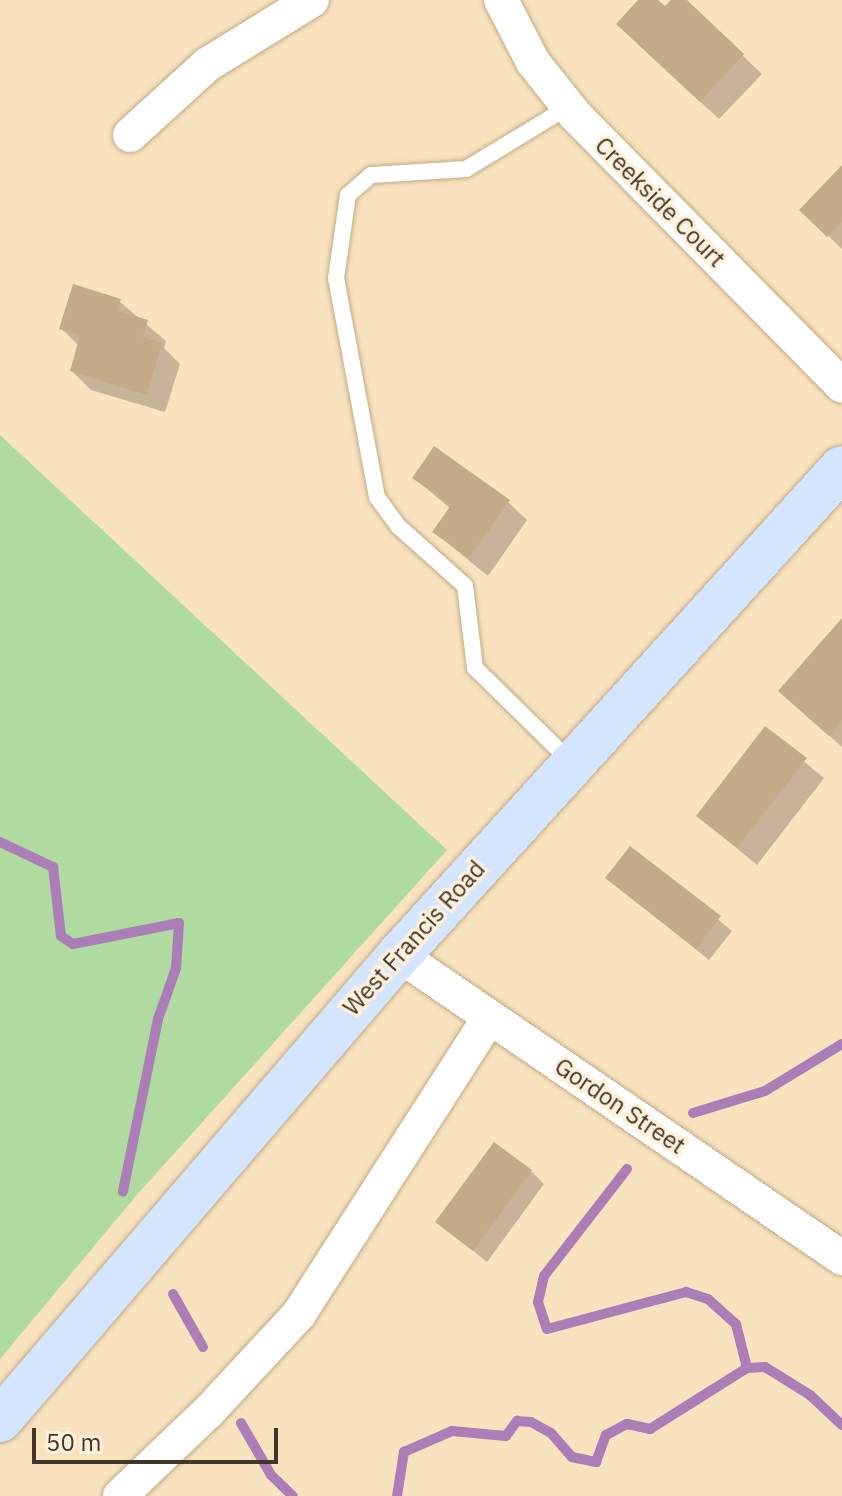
<!DOCTYPE html>
<style>
body{margin:0}
#map{position:relative;width:842px;height:1496px;overflow:hidden;background:#f9e2be;font-family:"IBM Plex Sans",sans-serif}
div>[style]{position:absolute}
.green>*{inset:0;background:#afdba1}
.shadow>*{inset:0;background:#0003}
.stream>*{height:10px;margin:-5px;padding:0 5px;transform-origin:5px;border-radius:5px;background:#ab7eb8}
.building>*{inset:0;background:#c2ab89}
.roads{filter:drop-shadow(0 0 2px #c1ab88) drop-shadow(0 0 2px #c1ab88)}
.lane>*{height:16px;margin:-8px;padding:0 8px;transform-origin:8px;border-radius:8px;background:#fff}
.street>*{height:34px;margin:-17px;padding:0 17px;transform-origin:17px;border-radius:17px;background:#fff}
.secondary>*{height:44px;margin:-22px;padding:0 22px;transform-origin:22px;border-radius:22px;background:#d4e5ff}
span{translate:-50% -50%;white-space:nowrap;text-align:center;line-height:1.15;-webkit-text-stroke:7px #fff0db;paint-order:stroke}
.street-label{font-size:24px;color:#403729}
.scale{position:absolute;left:32px;top:1428px;width:246px;height:36px;box-sizing:border-box;border:4px solid #403729;border-top:0;padding-left:10px;font-size:24px;line-height:28px;white-space:nowrap;color:#403729;-webkit-text-stroke:6px #fff0db;paint-order:stroke}
</style>
<div id="map">
<div class="green">
<i style="clip-path:polygon(0 435px,447px 850px,135px 1197px,0 1359px)"></i>
</div>
<div class="shadow">
<i style="clip-path:polygon(641px 0,655px 0,665px 9px,674px 0,684px 0,762px 74px,719px 119px,637px 43px)"></i>
<i style="clip-path:polygon(842px 168px,842px 249px,802px 210px)"></i>
<i style="clip-path:polygon(119px 301px,166px 341px,164px 348px,180px 364px,165px 412px,91px 390px,72px 371px,79px 346px,62px 329px)"></i>
<i style="clip-path:polygon(414px 478px,508px 502px,527px 520px,488px 576px,434px 532px,451px 509px)"></i>
<i style="clip-path:polygon(842px 621px,842px 747px,799px 709px)"></i>
<i style="clip-path:polygon(765px 729px,824px 778px,757px 865px,698px 816px)"></i>
<i style="clip-path:polygon(631px 848px,732px 931px,709px 960px,607px 878px)"></i>
<i style="clip-path:polygon(531px 1171px,544px 1184px,487px 1262px,437px 1222px)"></i>
</div>
<div class="stream">
<i style="left:0;top:842px;width:59px;rotate:25.3deg"></i>
<i style="left:53px;top:867px;width:69px;rotate:83.4deg"></i>
<i style="left:61px;top:936px;width:14px;rotate:34deg"></i>
<i style="left:73px;top:944px;width:108px;rotate:-11.2deg"></i>
<i style="left:179px;top:923px;width:45px;rotate:93.8deg"></i>
<i style="left:176px;top:968px;width:54px;rotate:109.4deg"></i>
<i style="left:158px;top:1019px;width:176px;rotate:101.5deg"></i>
<i style="left:693px;top:1113px;width:75px;rotate:-17deg"></i>
<i style="left:765px;top:1091px;width:90px;rotate:-31.4deg"></i>
<i style="left:627px;top:1169px;width:135px;rotate:127.8deg"></i>
<i style="left:544px;top:1276px;width:27px;rotate:103deg"></i>
<i style="left:538px;top:1302px;width:28px;rotate:72deg"></i>
<i style="left:547px;top:1329px;width:144px;rotate:-14.9deg"></i>
<i style="left:686px;top:1292px;width:23px;rotate:18deg"></i>
<i style="left:708px;top:1299px;width:38px;rotate:42deg"></i>
<i style="left:736px;top:1324px;width:45px;rotate:76deg"></i>
<i style="left:173px;top:1294px;width:61px;rotate:60.5deg"></i>
<i style="left:241px;top:1423px;width:60px;rotate:60deg"></i>
<i style="left:271px;top:1475px;width:30px;rotate:44deg"></i>
<i style="left:397px;top:1496px;width:45px;rotate:-81deg"></i>
<i style="left:404px;top:1452px;width:52px;rotate:-23.6deg"></i>
<i style="left:452px;top:1431px;width:54px;rotate:5.3deg"></i>
<i style="left:506px;top:1436px;width:19px;rotate:-54deg"></i>
<i style="left:517px;top:1421px;width:14px;rotate:4deg"></i>
<i style="left:531px;top:1422px;width:23px;rotate:29deg"></i>
<i style="left:551px;top:1433px;width:32px;rotate:49deg"></i>
<i style="left:572px;top:1457px;width:25px;rotate:12deg"></i>
<i style="left:596px;top:1462px;width:29px;rotate:-70deg"></i>
<i style="left:606px;top:1435px;width:24px;rotate:-28deg"></i>
<i style="left:627px;top:1424px;width:24px;rotate:12deg"></i>
<i style="left:650px;top:1429px;width:115px;rotate:-32.2deg"></i>
<i style="left:747px;top:1368px;width:18px;rotate:-3deg"></i>
<i style="left:765px;top:1367px;width:53px;rotate:31.9deg"></i>
<i style="left:810px;top:1395px;width:44px;rotate:43.2deg"></i>
</div>
<div class="building">
<i style="clip-path:polygon(638px 0,658px 0,665px 6px,671px 0,687px 0,744px 54px,700px 102px,616px 24px)"></i>
<i style="clip-path:polygon(842px 165px,842px 222px,827px 237px,799px 210px)"></i>
<i style="clip-path:polygon(73px 284px,121px 299px,117px 311px,148px 320px,143px 337px,162px 343px,147px 395px,70px 371px,80px 335px,59px 329px)"></i>
<i style="clip-path:polygon(434px 446px,510px 500px,469px 558px,432px 532px,451px 505px,412px 478px)"></i>
<i style="clip-path:polygon(842px 618px,842px 721px,829px 736px,778px 691px)"></i>
<i style="clip-path:polygon(765px 726px,807px 758px,737px 848px,696px 816px)"></i>
<i style="clip-path:polygon(630px 846px,721px 916px,696px 949px,605px 878px)"></i>
<i style="clip-path:polygon(494px 1142px,532px 1170px,473px 1251px,435px 1222px)"></i>
</div>
<div class="roads">
<div class="lane">
<i style="left:568px;top:107px;width:119px;rotate:148.7deg"></i>
<i style="left:466px;top:169px;width:95px;rotate:176.4deg"></i>
<i style="left:371px;top:175px;width:30px;rotate:139deg"></i>
<i style="left:348px;top:195px;width:84px;rotate:98.2deg"></i>
<i style="left:336px;top:278px;width:223px;rotate:79.4deg"></i>
<i style="left:377px;top:497px;width:36px;rotate:54deg"></i>
<i style="left:398px;top:526px;width:90px;rotate:41.8deg"></i>
<i style="left:465px;top:586px;width:83px;rotate:83deg"></i>
<i style="left:475px;top:668px;width:134px;rotate:44.4deg"></i>
</div>
<div class="street">
<i style="left:501px;top:0;width:70px;rotate:62.7deg"></i>
<i style="left:533px;top:62px;width:68px;rotate:51.6deg"></i>
<i style="left:575px;top:115px;width:380px;rotate:45.4deg"></i>
<i style="left:130px;top:135px;width:105px;rotate:-42.3deg"></i>
<i style="left:208px;top:64px;width:122px;rotate:-31.6deg"></i>
<i style="left:399px;top:955px;width:537px;rotate:34.37deg"></i>
<i style="left:120px;top:1496px;width:123px;rotate:-43.7deg"></i>
<i style="left:209px;top:1411px;width:132px;rotate:-47.1deg"></i>
<i style="left:299px;top:1314px;width:353px;rotate:-57.3deg"></i>
</div>
<div class="secondary">
<i style="left:0;top:1420px;width:613px;rotate:-49.37deg"></i>
<i style="left:399px;top:955px;width:658px;rotate:-47.71deg"></i>
</div>
</div>
<div class="street-label">
<span style="left:660px;top:202px;rotate:45deg">Creekside Court</span>
<span style="left:414px;top:938px;rotate:-48deg">West Francis Road</span>
<span style="left:620px;top:1106px;rotate:34deg">Gordon Street</span>
</div>
<div class="scale">50 m</div>
</div>
